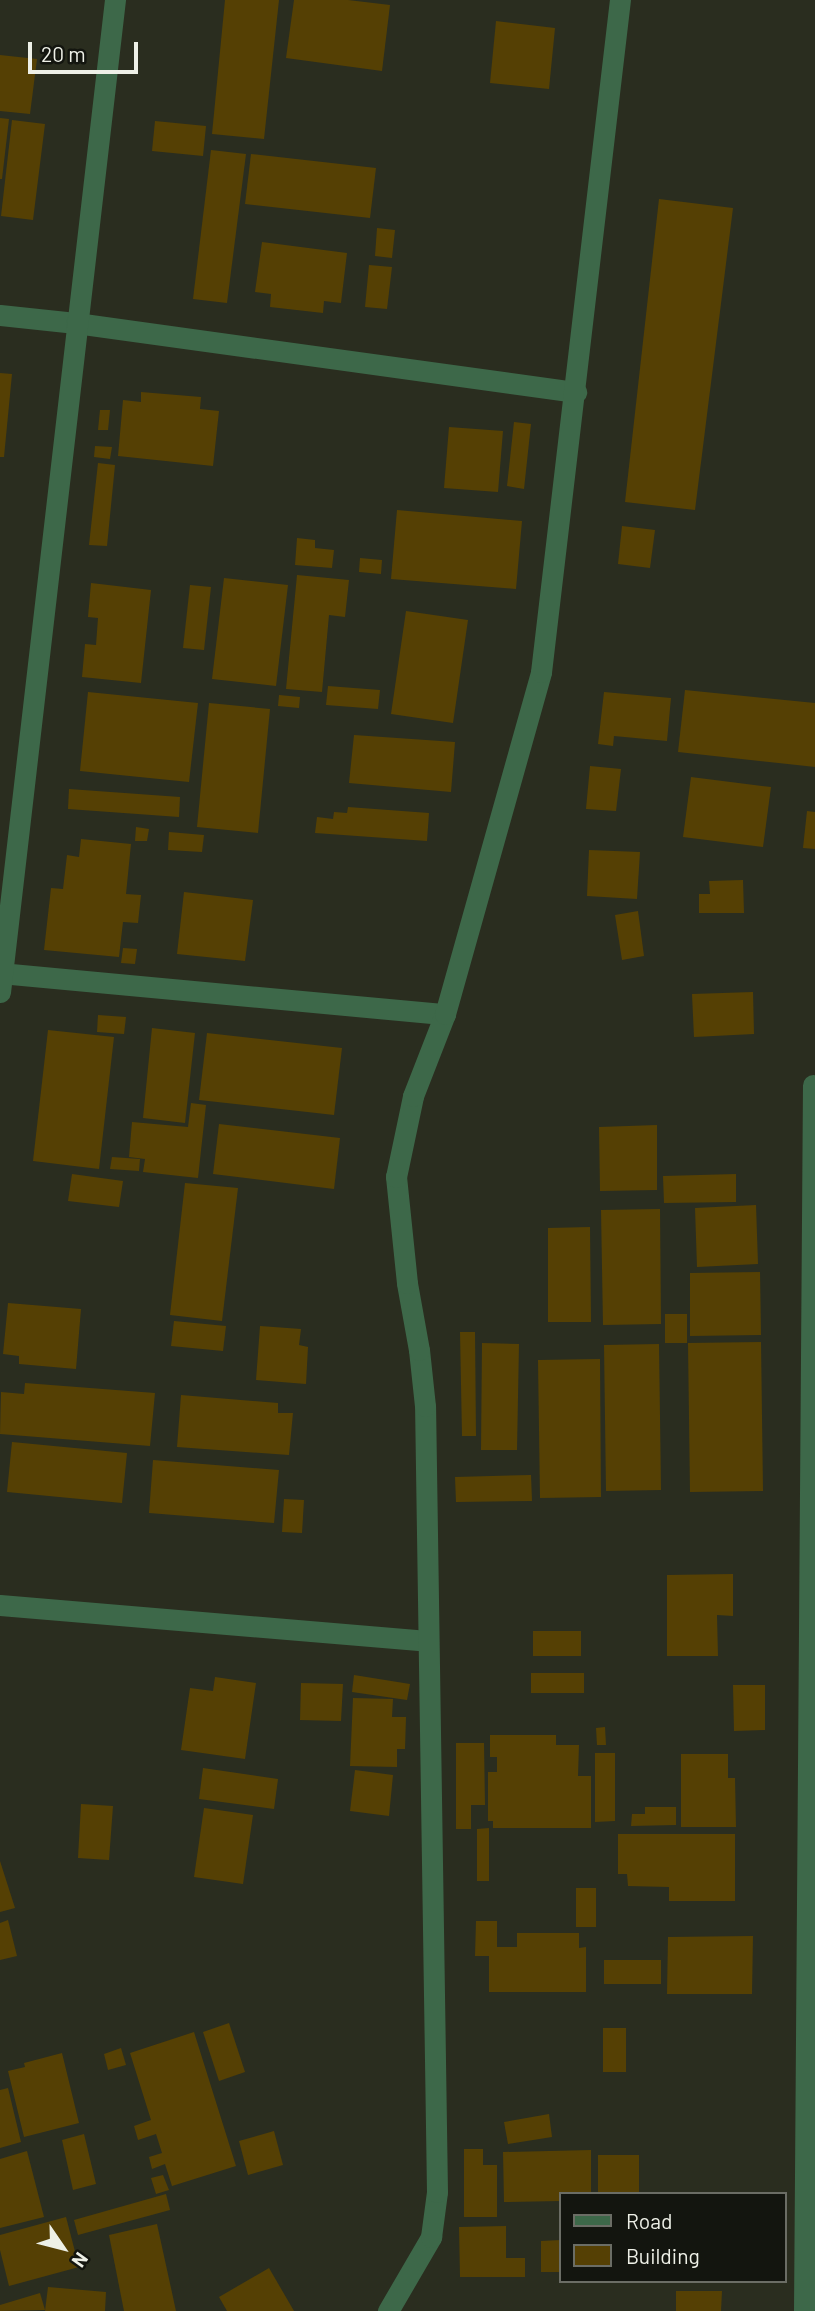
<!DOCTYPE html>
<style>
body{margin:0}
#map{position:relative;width:815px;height:2311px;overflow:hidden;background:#2a2d1f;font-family:Barlow,sans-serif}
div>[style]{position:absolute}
.building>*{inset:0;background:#554004}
.minor>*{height:21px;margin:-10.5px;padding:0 10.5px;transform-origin:10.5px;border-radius:10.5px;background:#3d6849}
span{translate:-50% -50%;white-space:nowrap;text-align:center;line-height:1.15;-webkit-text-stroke:7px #13150f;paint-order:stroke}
.legend{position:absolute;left:559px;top:2192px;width:228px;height:91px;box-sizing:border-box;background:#13150f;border:2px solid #6b6d65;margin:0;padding:9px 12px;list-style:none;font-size:21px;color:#eef0e7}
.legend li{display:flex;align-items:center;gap:14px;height:35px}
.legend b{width:35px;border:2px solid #6b6d65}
.north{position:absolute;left:28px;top:2213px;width:70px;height:70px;-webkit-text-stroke:5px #13150f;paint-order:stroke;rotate:125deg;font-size:19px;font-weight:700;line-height:28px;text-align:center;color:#eef0e7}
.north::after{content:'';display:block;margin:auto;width:24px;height:32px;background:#eef0e7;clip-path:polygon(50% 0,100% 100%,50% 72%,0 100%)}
.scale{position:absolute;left:28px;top:42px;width:110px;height:32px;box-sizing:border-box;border:4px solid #eef0e7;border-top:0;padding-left:9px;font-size:21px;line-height:24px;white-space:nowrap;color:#eef0e7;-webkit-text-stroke:5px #13150f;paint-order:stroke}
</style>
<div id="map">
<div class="building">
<i style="clip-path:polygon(225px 0,279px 0,264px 139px,212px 134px)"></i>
<i style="clip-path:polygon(294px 0,348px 0,390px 5px,382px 71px,286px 58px)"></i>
<i style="clip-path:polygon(496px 21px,555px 28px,549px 89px,490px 83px)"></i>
<i style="clip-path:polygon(0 55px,37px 59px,30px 114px,0 111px)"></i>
<i style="clip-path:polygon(0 118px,9px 119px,2px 179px,0 179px)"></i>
<i style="clip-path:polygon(12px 120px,45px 124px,33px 220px,1px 216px)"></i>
<i style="clip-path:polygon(155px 121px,206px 126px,203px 156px,152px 151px)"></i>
<i style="clip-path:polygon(211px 150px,246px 154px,227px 303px,193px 299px)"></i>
<i style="clip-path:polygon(251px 154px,376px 168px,370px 218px,245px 204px)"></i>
<i style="clip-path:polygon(659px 199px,733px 208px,695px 510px,625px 502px)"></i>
<i style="clip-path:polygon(377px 228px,395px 230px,392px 258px,375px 256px)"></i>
<i style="clip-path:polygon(262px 242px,347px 253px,341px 303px,324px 301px,323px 313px,270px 307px,271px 294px,255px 292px)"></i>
<i style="clip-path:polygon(369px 265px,392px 267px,387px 309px,365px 307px)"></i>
<i style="clip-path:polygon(0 373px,12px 374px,4px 457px,0 457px)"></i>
<i style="clip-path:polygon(141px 392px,201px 397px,200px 409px,219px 411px,213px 466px,118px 456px,123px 400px,141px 402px)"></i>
<i style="clip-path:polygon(100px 410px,110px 410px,108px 430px,98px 430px)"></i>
<i style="clip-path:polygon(514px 422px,531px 424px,524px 489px,507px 486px)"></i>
<i style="clip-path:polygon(449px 427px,503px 431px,498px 492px,444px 488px)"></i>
<i style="clip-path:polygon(95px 446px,112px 447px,110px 459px,94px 457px)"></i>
<i style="clip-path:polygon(98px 463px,115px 465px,107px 546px,89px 545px)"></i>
<i style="clip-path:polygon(397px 510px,522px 521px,516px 589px,391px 579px)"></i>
<i style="clip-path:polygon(622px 526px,655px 530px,650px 568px,618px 564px)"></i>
<i style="clip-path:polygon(297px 538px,315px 540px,315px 548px,334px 550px,332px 568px,295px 565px)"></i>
<i style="clip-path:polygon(360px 558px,382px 560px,381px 574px,359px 572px)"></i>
<i style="clip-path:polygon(297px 575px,349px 580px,345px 617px,329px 615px,322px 692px,286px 689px)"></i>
<i style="clip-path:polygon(224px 578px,288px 585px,276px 686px,212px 679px)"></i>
<i style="clip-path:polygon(91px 583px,151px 590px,141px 683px,82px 677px,85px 644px,96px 645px,98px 618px,88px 617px)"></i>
<i style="clip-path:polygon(190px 585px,211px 587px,204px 650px,183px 648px)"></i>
<i style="clip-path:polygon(406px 611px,468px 620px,453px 723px,391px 714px)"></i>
<i style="clip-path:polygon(328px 686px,380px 690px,378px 709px,326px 705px)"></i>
<i style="clip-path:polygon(685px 690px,815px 703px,815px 767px,678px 752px)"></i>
<i style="clip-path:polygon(88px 692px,198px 703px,189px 782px,80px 771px)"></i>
<i style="clip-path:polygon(604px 692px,671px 698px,667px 741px,614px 736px,613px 746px,598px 744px)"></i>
<i style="clip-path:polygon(279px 695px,300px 697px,299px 708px,278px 706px)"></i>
<i style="clip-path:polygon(209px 703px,270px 709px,258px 833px,197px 827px)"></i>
<i style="clip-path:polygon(354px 735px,455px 742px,451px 792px,349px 783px)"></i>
<i style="clip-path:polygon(590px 766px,621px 769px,616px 811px,586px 809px)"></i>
<i style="clip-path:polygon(691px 777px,771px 787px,763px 847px,683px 837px)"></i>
<i style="clip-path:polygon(69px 789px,180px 797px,179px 817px,68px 809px)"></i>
<i style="clip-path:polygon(348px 807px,429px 813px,427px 841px,315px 833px,317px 817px,333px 819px,334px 812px,347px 813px)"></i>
<i style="clip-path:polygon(807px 811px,815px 812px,815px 849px,803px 848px)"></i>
<i style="clip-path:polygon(136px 827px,149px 829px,147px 841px,135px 841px)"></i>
<i style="clip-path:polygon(169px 832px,204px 835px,202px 852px,168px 850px)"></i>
<i style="clip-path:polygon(81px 839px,131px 844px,126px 894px,141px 895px,138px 923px,123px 922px,119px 957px,44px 950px,51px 888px,63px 889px,67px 855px,79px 857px)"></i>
<i style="clip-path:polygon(589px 850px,640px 852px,637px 899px,587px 896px)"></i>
<i style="clip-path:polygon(743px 880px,744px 913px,699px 913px,699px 894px,710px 894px,709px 881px)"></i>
<i style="clip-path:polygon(184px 892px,253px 900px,245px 961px,177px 954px)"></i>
<i style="clip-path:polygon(638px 911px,644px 956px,622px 960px,615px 915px)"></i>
<i style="clip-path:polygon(123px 948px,137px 949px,135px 964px,121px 963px)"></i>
<i style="clip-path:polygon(753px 992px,754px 1034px,694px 1037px,692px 994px)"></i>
<i style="clip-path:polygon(98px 1015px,126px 1017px,124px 1034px,97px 1032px)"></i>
<i style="clip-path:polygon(152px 1028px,195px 1033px,185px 1123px,143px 1118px)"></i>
<i style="clip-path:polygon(48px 1030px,114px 1037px,99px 1169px,33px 1161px)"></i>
<i style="clip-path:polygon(207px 1033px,342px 1048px,334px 1115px,199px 1100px)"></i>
<i style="clip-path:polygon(191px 1103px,206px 1105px,198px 1178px,143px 1172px,145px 1159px,129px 1157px,132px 1122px,188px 1127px)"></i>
<i style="clip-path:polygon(219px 1124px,340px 1138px,334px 1189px,213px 1174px)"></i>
<i style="clip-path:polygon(657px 1125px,657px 1190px,600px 1191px,599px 1127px)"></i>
<i style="clip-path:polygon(112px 1157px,140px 1159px,139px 1171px,110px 1169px)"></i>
<i style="clip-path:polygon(72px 1174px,123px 1181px,119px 1207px,68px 1201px)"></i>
<i style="clip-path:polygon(736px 1174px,736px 1202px,664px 1203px,663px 1176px)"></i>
<i style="clip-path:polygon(185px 1183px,238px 1188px,222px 1321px,170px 1315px)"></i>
<i style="clip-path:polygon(756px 1205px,758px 1264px,697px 1267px,695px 1208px)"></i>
<i style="clip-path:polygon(660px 1209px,661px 1324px,603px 1325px,601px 1210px)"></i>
<i style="clip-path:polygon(590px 1227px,591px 1322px,548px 1322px,548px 1228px)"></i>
<i style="clip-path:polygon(760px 1272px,761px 1335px,690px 1336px,690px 1273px)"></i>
<i style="clip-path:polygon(8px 1303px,81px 1309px,76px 1369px,19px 1364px,19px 1356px,3px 1354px)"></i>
<i style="clip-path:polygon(665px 1314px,687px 1314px,687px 1343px,665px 1343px)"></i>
<i style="clip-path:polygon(174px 1321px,226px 1326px,223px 1351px,171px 1346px)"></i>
<i style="clip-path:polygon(260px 1326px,301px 1329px,299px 1345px,308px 1347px,306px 1384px,256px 1380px)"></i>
<i style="clip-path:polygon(460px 1332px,475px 1332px,476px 1436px,462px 1436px)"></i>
<i style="clip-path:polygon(761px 1342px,763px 1491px,690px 1492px,688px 1343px)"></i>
<i style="clip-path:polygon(482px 1343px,519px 1344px,517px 1450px,481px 1450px)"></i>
<i style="clip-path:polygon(659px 1344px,661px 1490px,606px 1491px,604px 1345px)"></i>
<i style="clip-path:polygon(600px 1359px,601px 1497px,540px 1498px,538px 1360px)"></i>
<i style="clip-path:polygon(25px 1383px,155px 1393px,150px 1446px,0 1434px,1px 1392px,24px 1394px)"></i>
<i style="clip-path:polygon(181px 1395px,278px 1403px,278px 1413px,293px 1413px,289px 1455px,177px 1447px)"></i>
<i style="clip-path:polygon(12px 1442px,127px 1453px,122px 1503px,7px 1492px)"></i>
<i style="clip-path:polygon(153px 1460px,279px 1470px,274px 1523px,149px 1513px)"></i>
<i style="clip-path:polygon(531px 1475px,532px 1501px,456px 1502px,455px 1477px)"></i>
<i style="clip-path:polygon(284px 1499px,304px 1500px,302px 1533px,282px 1532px)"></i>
<i style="clip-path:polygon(733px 1574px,733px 1616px,717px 1615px,718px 1656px,667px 1656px,667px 1575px)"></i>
<i style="clip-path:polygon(533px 1631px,581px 1631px,581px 1656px,533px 1656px)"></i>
<i style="clip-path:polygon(531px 1673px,584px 1673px,584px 1693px,531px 1693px)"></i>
<i style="clip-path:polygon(354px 1675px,410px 1684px,407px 1700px,352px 1692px)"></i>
<i style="clip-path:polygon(215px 1677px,256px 1683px,245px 1759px,181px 1750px,190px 1688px,213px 1691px)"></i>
<i style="clip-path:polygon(301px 1683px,343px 1684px,341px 1721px,300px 1720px)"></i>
<i style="clip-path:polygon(733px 1685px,765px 1685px,765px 1730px,734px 1731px)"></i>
<i style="clip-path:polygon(353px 1698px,393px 1699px,392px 1717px,406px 1717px,405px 1749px,397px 1749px,397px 1767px,350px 1766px)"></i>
<i style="clip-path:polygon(605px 1727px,606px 1745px,597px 1745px,596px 1728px)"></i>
<i style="clip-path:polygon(490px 1735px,556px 1735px,556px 1745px,579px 1745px,578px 1776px,591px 1776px,591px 1828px,493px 1828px,493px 1821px,488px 1821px,488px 1772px,497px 1772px,497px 1757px,490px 1757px)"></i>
<i style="clip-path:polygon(456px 1743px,484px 1743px,485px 1805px,471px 1805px,471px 1829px,456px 1829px)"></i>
<i style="clip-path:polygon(595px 1753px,615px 1753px,615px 1821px,595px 1822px)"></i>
<i style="clip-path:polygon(681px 1754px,728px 1754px,728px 1778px,735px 1778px,736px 1827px,681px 1827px)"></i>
<i style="clip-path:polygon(203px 1768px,278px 1779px,274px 1809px,199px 1799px)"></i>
<i style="clip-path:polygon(355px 1770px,393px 1775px,389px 1816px,350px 1811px)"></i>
<i style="clip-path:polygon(81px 1804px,113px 1806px,109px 1860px,78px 1858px)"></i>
<i style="clip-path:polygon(645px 1807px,676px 1807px,676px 1825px,631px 1826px,632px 1814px,645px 1814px)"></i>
<i style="clip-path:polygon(204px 1808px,253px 1815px,243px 1884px,194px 1877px)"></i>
<i style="clip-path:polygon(489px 1828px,489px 1881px,477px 1881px,477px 1829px)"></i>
<i style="clip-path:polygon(618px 1834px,735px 1834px,735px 1901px,669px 1901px,669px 1887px,628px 1886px,627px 1874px,618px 1874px)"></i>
<i style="clip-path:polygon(0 1861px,15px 1908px,0 1912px)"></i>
<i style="clip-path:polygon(576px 1888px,596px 1888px,596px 1927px,576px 1927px)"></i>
<i style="clip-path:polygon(8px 1920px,17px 1956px,0 1960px,0 1923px)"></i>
<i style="clip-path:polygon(476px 1921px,497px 1921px,497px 1947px,517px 1947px,517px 1933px,579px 1933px,579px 1948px,586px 1947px,586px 1992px,489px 1992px,489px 1956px,475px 1956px)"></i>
<i style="clip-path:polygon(753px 1936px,752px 1994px,667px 1994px,668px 1937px)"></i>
<i style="clip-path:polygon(604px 1960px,661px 1960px,661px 1984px,604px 1984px)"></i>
<i style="clip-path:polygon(229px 2023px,245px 2072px,219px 2081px,203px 2032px)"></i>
<i style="clip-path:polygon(603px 2028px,626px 2028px,626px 2072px,603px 2072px)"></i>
<i style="clip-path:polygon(194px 2032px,236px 2166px,172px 2186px,165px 2164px,152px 2169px,149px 2157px,162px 2153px,156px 2134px,138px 2140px,134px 2126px,151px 2120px,130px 2053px)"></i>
<i style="clip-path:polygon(121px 2048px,126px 2065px,108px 2070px,104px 2054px)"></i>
<i style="clip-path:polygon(62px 2053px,79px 2123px,24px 2137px,8px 2071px,25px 2067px,24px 2063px)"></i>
<i style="clip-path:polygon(8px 2088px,21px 2142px,0 2148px,0 2090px)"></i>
<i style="clip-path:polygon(549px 2114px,552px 2137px,508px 2144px,504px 2122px)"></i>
<i style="clip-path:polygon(274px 2131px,283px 2165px,248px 2175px,239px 2141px)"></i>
<i style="clip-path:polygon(84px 2134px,96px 2184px,73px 2190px,62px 2140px)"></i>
<i style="clip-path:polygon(464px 2149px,483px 2149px,483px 2165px,497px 2165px,497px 2217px,464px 2217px)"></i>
<i style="clip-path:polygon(591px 2150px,591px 2194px,561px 2194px,561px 2201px,504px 2202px,503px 2152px)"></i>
<i style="clip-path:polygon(27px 2151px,44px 2217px,0 2228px,0 2159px)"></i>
<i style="clip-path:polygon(598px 2155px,639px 2155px,639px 2194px,598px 2194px)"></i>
<i style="clip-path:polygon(163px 2175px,169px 2190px,156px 2194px,151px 2178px)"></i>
<i style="clip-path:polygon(166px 2194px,170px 2210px,78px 2235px,74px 2220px)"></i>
<i style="clip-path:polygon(66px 2217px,79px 2267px,9px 2286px,0 2250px,0 2235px)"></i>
<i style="clip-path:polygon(157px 2224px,176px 2311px,124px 2311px,109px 2235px)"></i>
<i style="clip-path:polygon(506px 2226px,506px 2258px,525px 2258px,525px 2277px,460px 2277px,459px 2227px)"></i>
<i style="clip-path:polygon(561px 2240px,561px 2272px,541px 2272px,541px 2241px)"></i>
<i style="clip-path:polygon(269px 2268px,294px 2311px,227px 2311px,219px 2297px)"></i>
<i style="clip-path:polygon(48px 2287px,106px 2292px,105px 2311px,45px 2311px)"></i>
<i style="clip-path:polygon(676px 2291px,722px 2291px,721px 2311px,676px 2311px)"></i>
<i style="clip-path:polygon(40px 2293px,45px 2310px,0 2311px,0 2305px)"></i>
</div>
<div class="minor">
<i style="left:0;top:315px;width:76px;rotate:6deg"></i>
<i style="left:76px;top:323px;width:505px;rotate:7.86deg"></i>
<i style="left:0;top:973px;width:447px;rotate:5.3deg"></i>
<i style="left:0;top:992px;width:999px;rotate:-83.39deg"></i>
<i style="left:0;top:1605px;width:429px;rotate:4.8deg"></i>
<i style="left:388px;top:2311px;width:86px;rotate:-59.8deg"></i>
<i style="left:431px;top:2237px;width:45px;rotate:-82.4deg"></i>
<i style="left:437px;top:2192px;width:786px;rotate:-90.87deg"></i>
<i style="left:425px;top:1406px;width:56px;rotate:-96.1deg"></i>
<i style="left:419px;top:1350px;width:68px;rotate:-100.2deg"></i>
<i style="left:407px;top:1283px;width:107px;rotate:-95.9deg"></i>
<i style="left:396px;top:1177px;width:83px;rotate:-78.1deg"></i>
<i style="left:413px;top:1096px;width:88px;rotate:-68.7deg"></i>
<i style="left:445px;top:1014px;width:355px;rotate:-74.3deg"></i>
<i style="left:541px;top:672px;width:677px;rotate:-83.3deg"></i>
<i style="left:804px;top:2311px;width:1226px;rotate:-89.58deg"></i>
</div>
<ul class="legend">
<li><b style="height:9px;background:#3d6849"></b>Road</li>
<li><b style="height:19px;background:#554004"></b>Building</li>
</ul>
<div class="north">N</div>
<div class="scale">20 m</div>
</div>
